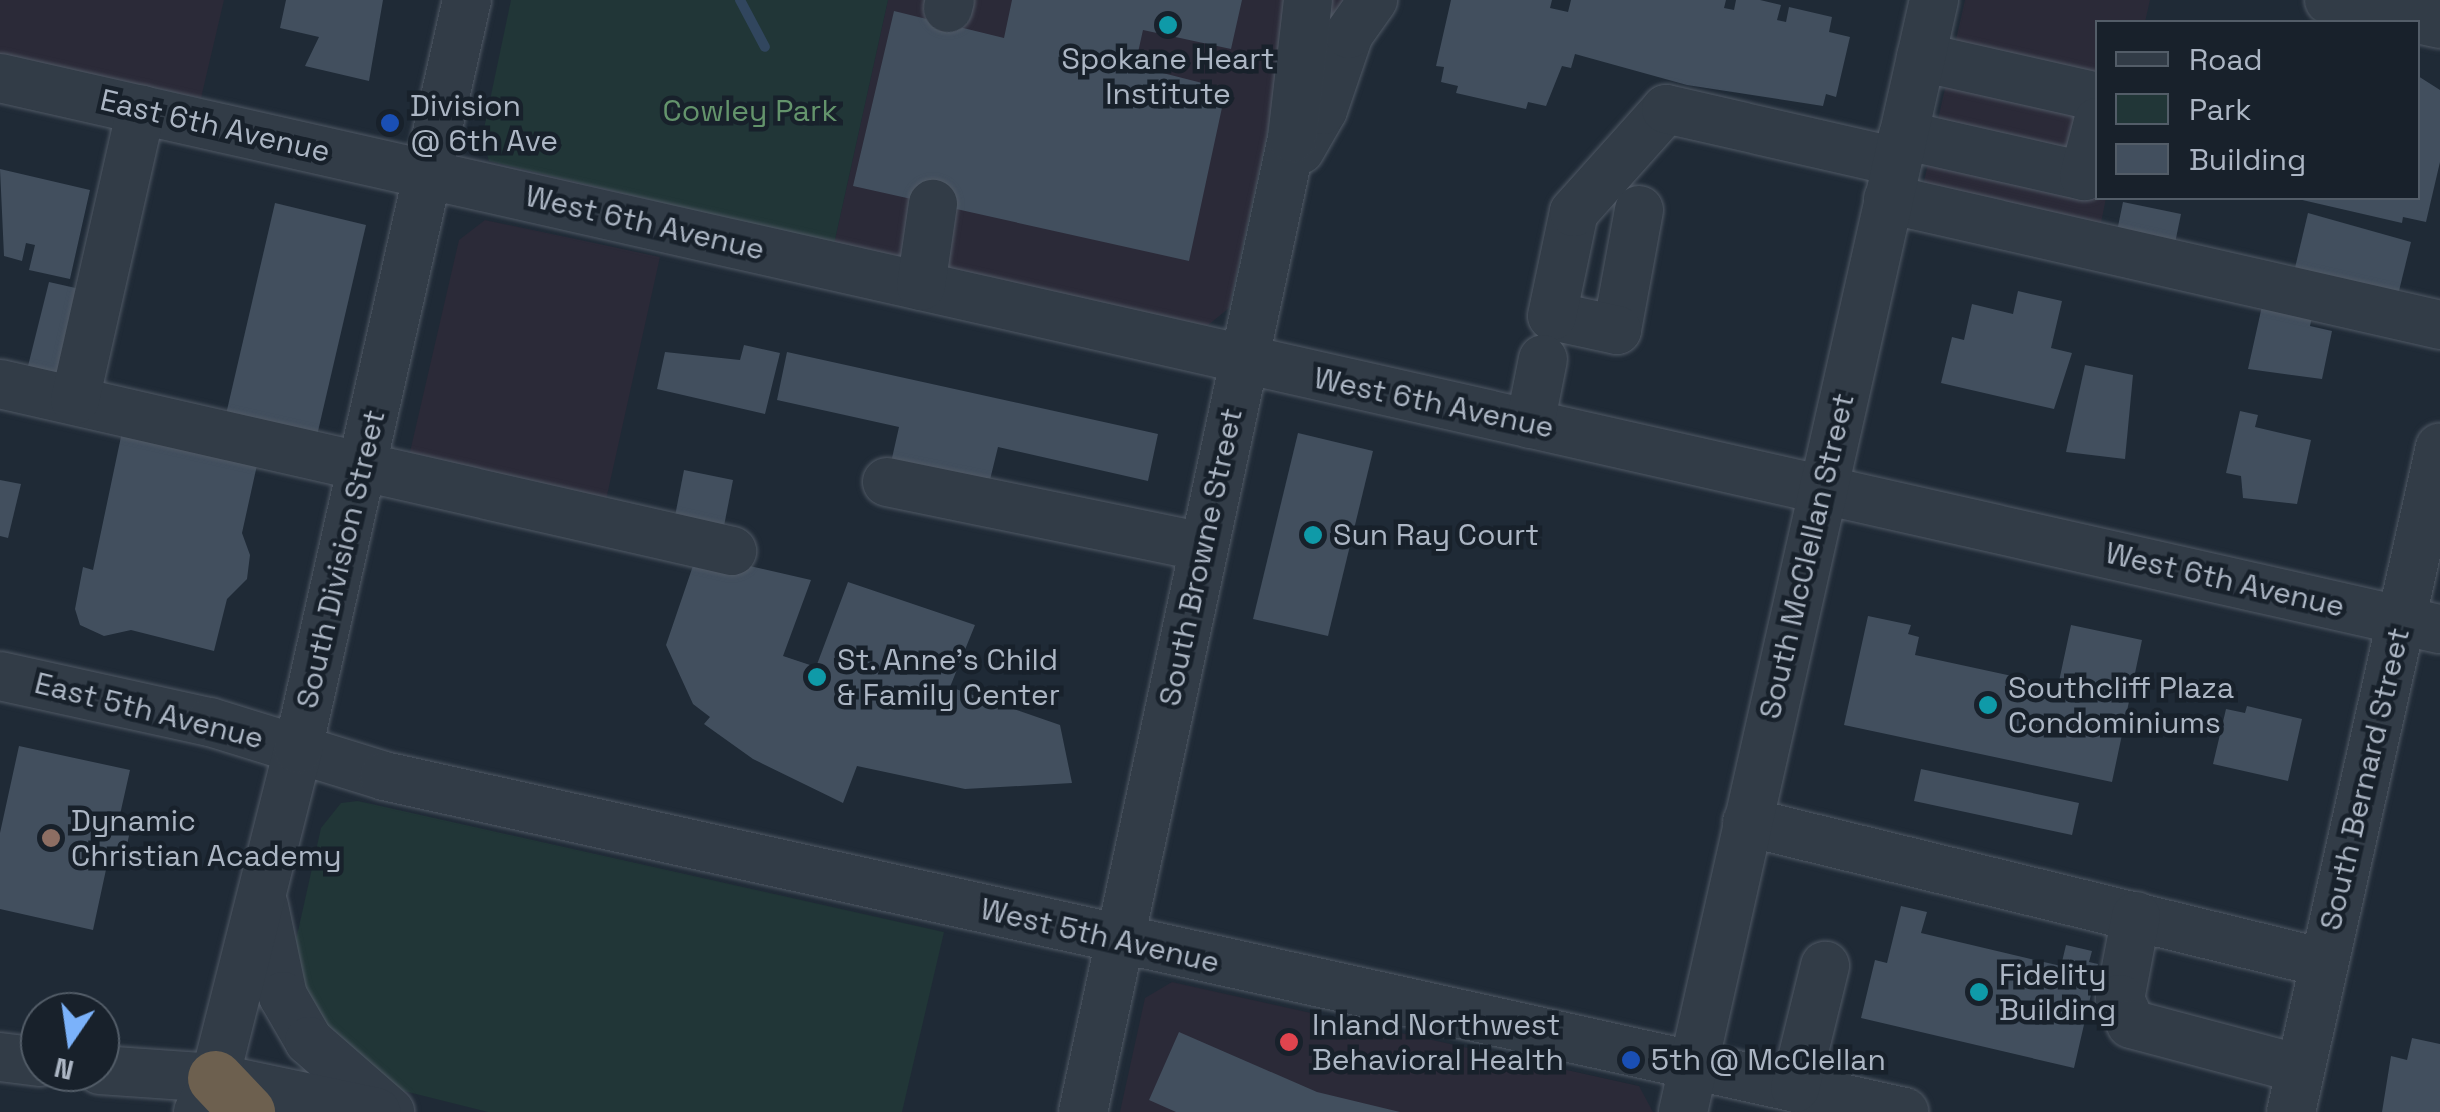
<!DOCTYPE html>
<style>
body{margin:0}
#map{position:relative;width:2440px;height:1112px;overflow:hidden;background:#1f2a36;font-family:"Space Grotesk",sans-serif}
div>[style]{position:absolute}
.medical>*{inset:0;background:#2b2a38}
.green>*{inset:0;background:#213637}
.stream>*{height:10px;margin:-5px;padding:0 5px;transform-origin:5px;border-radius:5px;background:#31465e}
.building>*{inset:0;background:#424f5e}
.roads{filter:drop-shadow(0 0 2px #505965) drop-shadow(0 0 2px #505965)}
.minor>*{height:48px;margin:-24px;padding:0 24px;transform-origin:24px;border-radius:24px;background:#323c47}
.highway>*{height:55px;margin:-27.5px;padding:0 27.5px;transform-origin:27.5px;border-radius:27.5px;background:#6d604f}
.dots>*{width:28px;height:28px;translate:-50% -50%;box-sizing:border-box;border:5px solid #18212b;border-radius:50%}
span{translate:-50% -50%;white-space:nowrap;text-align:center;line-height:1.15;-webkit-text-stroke:9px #18212b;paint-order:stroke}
.poi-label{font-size:30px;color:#acb6c4}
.left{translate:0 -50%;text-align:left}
.park-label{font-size:30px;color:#64946c}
.street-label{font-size:30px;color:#acb6c4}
.legend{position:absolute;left:2095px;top:20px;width:325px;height:180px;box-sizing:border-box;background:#18212b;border:2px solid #535d68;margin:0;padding:12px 18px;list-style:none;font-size:30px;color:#acb6c4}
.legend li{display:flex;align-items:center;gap:20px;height:50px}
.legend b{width:50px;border:2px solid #535d68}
.north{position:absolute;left:20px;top:992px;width:100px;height:100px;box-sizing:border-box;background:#18212b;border:2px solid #535d68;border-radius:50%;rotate:193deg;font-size:28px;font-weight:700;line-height:40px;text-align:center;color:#acb6c4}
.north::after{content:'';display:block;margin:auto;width:35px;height:45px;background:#7bb2fa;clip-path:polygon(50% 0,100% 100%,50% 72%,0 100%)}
</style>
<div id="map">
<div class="medical">
<i style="clip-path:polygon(0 0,224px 0,201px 98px,0 55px)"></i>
<i style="clip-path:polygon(888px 0,1353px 0,1285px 53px,1229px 308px,1207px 326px,834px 244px)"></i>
<i style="clip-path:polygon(1965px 0,2150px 0,2145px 22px,2098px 22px,2098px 198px,2106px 198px,2100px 228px,1923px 186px)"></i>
<i style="clip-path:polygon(485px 220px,660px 257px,604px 509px,407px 465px,459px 240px)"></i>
<i style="clip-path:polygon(1172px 982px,1639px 1086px,1653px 1112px,1120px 1112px,1145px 998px)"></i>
</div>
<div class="green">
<i style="clip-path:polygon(511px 0,888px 0,834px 244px,489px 161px,482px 138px)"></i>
<i style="clip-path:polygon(358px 801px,944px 932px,902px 1112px,488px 1112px,392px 1088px,331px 1046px,297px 974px,296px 940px,321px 828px,341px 803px)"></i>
</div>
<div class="stream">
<i style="left:740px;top:0;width:53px;rotate:62deg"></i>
</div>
<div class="building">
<i style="clip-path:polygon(286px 0,383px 0,369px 81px,305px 66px,319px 37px,280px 28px)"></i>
<i style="clip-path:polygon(1012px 0,1242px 0,1231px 49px,1143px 30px,1135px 66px,1226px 89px,1189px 261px,853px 186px,894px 11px,1004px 38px)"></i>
<i style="clip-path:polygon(1451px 0,1552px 0,1550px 8px,1568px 12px,1571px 0,1726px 0,1724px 8px,1734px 10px,1736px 0,1760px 0,1781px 5px,1777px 20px,1786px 22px,1789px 7px,1832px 17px,1829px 32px,1850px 37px,1836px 97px,1826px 94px,1823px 106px,1687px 85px,1575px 54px,1571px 68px,1562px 66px,1546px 106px,1528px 102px,1526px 109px,1456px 93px,1458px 86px,1441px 82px,1444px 67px,1436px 66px)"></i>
<i style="clip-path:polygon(2418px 76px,2440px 90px,2440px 162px,2426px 222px,2403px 217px,2402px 223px,2298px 199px,2418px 198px)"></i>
<i style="clip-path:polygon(0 169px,90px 190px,70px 279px,29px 270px,35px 245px,26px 243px,22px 261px,4px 256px)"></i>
<i style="clip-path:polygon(2123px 202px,2181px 214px,2174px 248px,2116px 236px)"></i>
<i style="clip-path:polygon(275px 203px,366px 225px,315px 444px,224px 423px)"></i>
<i style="clip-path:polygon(2308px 213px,2411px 242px,2397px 299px,2294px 272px)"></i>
<i style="clip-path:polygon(49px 282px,80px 289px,57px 386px,25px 378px)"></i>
<i style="clip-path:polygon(2018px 291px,2062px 301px,2051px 348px,2072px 353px,2054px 409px,1941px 383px,1952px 337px,1964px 340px,1972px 304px,2013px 314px)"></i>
<i style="clip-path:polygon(2262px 306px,2312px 317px,2310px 326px,2332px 331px,2322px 379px,2248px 369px)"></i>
<i style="clip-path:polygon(744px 345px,780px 353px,765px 414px,657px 389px,665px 352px,740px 360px)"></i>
<i style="clip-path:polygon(787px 352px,1158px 434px,1148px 481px,998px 447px,988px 488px,890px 467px,899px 427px,777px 400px)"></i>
<i style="clip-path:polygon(2085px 365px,2133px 375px,2125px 459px,2066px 452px)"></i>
<i style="clip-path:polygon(2240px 411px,2258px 415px,2255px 427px,2311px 440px,2297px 504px,2243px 498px,2241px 476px,2226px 473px)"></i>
<i style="clip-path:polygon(123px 427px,259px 456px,242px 533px,250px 555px,247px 579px,227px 599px,214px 651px,131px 630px,104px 636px,80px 625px,75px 609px,83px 567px,93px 570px)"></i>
<i style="clip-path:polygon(1298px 433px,1373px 451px,1328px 636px,1253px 619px)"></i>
<i style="clip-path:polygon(684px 470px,733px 480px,724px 526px,675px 516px)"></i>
<i style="clip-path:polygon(0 480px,21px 484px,8px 538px,0 536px)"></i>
<i style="clip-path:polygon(697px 554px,811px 580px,783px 656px,816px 667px,848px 582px,975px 625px,950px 687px,1060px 725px,1072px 783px,965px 789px,857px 766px,843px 803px,753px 759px,704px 724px,710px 717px,693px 704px,666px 645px)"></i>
<i style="clip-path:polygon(1868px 616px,1911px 625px,1908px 634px,1919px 637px,1915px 655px,2058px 686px,2071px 625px,2142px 640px,2112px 782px,1844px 725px)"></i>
<i style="clip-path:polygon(2247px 706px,2302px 719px,2288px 781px,2213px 764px,2226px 709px,2245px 713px)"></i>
<i style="clip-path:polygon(19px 746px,130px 770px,117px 828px,130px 831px,122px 868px,107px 865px,93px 930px,0 909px,0 833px)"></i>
<i style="clip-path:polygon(1921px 769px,2079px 803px,2072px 835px,1914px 801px)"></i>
<i style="clip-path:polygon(1901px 906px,1927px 912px,1921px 933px,2061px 966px,2066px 945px,2092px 951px,2089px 962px,2098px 964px,2074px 1068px,1861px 1018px,1875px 960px,1887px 963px)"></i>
<i style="clip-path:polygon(1179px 1032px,1317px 1092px,1400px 1112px,1176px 1112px,1149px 1100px)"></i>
<i style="clip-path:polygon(2412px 1038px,2440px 1044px,2440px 1112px,2382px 1112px,2391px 1056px,2407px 1060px)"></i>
</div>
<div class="roads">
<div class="minor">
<i style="left:2329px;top:0;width:114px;rotate:12.2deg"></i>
<i style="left:948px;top:8px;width:8px;rotate:-76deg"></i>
<i style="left:1921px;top:57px;width:181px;rotate:12.7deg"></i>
<i style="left:0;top:78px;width:2501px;rotate:12.73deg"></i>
<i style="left:1903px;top:135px;width:186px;rotate:12.8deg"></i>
<i style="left:2084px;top:176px;width:56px;rotate:-75.5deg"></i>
<i style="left:1300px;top:150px;width:46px;rotate:-60.1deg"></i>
<i style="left:1323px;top:110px;width:80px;rotate:-71.1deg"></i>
<i style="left:1349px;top:34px;width:42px;rotate:-54.8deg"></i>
<i style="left:1888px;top:199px;width:566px;rotate:12.86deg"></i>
<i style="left:1639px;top:210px;width:122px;rotate:100.4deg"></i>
<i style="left:1617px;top:330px;width:66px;rotate:-167.8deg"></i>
<i style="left:1552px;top:316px;width:106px;rotate:-78.1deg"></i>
<i style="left:1574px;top:212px;width:138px;rotate:-48.2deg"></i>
<i style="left:1666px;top:109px;width:237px;rotate:12.9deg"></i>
<i style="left:921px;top:286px;width:83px;rotate:-81.7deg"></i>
<i style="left:0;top:384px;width:751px;rotate:12.85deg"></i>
<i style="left:75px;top:400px;width:298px;rotate:-77.2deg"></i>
<i style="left:1530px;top:424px;width:66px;rotate:-78.7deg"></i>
<i style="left:887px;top:482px;width:323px;rotate:11.6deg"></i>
<i style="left:0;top:676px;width:215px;rotate:12.4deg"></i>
<i style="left:210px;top:722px;width:182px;rotate:17.2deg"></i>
<i style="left:384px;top:776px;width:1557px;rotate:12.46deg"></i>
<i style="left:1747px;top:822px;width:594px;rotate:13.73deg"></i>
<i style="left:264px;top:906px;width:92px;rotate:78.1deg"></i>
<i style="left:283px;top:996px;width:52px;rotate:60deg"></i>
<i style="left:309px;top:1041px;width:108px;rotate:41.2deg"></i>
<i style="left:2136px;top:916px;width:85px;rotate:100.9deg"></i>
<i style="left:2120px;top:999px;width:27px;rotate:66deg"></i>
<i style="left:2131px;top:1024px;width:175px;rotate:14.9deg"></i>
<i style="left:0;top:1057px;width:40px;rotate:7.1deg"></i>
<i style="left:100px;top:1070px;width:115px;rotate:4deg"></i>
<i style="left:215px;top:1078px;width:165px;rotate:11.9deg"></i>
<i style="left:1795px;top:1088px;width:126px;rotate:-76.2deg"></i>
<i style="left:198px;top:1112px;width:38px;rotate:-63deg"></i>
<i style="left:215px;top:1078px;width:339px;rotate:-75.8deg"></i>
<i style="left:298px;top:749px;width:768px;rotate:-77.29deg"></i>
<i style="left:1083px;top:1112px;width:996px;rotate:-77.89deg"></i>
<i style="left:1292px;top:138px;width:139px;rotate:-83.4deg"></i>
<i style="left:1683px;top:1112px;width:1140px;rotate:-77.28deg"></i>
<i style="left:2291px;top:1112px;width:681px;rotate:-77.37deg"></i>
</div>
<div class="highway">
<i style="left:215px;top:1078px;width:47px;rotate:46.7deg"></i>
</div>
</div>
<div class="dots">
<i style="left:1168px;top:25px;background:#0f9aa8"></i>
<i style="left:390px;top:123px;background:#1a4fb4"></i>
<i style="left:1313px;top:535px;background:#0f9aa8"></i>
<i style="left:817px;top:677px;background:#0f9aa8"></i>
<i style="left:1988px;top:705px;background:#0f9aa8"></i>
<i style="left:51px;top:838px;background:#8d6e63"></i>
<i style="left:1979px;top:992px;background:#0f9aa8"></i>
<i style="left:1289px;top:1042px;background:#e0444e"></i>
<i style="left:1631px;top:1060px;background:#1a4fb4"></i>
</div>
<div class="poi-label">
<span style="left:1168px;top:76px">Spokane Heart<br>Institute</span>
<span class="left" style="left:410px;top:123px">Division<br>@ 6th Ave</span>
<span class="left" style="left:1333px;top:535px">Sun Ray Court</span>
<span class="left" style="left:837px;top:677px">St. Anne's Child<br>&amp; Family Center</span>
<span class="left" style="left:2008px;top:705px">Southcliff Plaza<br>Condominiums</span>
<span class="left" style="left:71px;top:838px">Dynamic<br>Christian Academy</span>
<span class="left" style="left:1999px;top:992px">Fidelity<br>Building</span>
<span class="left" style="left:1312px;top:1042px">Inland Northwest<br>Behavioral Health</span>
<span class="left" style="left:1651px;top:1060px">5th @ McClellan</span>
</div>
<div class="park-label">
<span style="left:750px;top:111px">Cowley Park</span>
</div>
<div class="street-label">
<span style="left:215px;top:126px;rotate:13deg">East 6th Avenue</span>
<span style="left:645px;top:223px;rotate:13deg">West 6th Avenue</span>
<span style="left:1434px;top:403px;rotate:12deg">West 6th Avenue</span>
<span style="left:1807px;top:556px;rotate:-77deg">South McClellan Street</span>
<span style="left:1201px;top:557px;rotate:-78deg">South Browne Street</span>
<span style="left:341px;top:559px;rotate:-77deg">South Division Street</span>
<span style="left:2225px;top:580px;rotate:13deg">West 6th Avenue</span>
<span style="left:149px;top:711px;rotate:14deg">East 5th Avenue</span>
<span style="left:2365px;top:779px;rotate:-77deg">South Bernard Street</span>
<span style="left:1100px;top:936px;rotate:13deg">West 5th Avenue</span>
</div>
<ul class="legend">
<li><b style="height:12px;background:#323c47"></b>Road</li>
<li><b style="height:28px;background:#213637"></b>Park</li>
<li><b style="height:28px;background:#424f5e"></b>Building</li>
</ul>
<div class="north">N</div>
</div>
